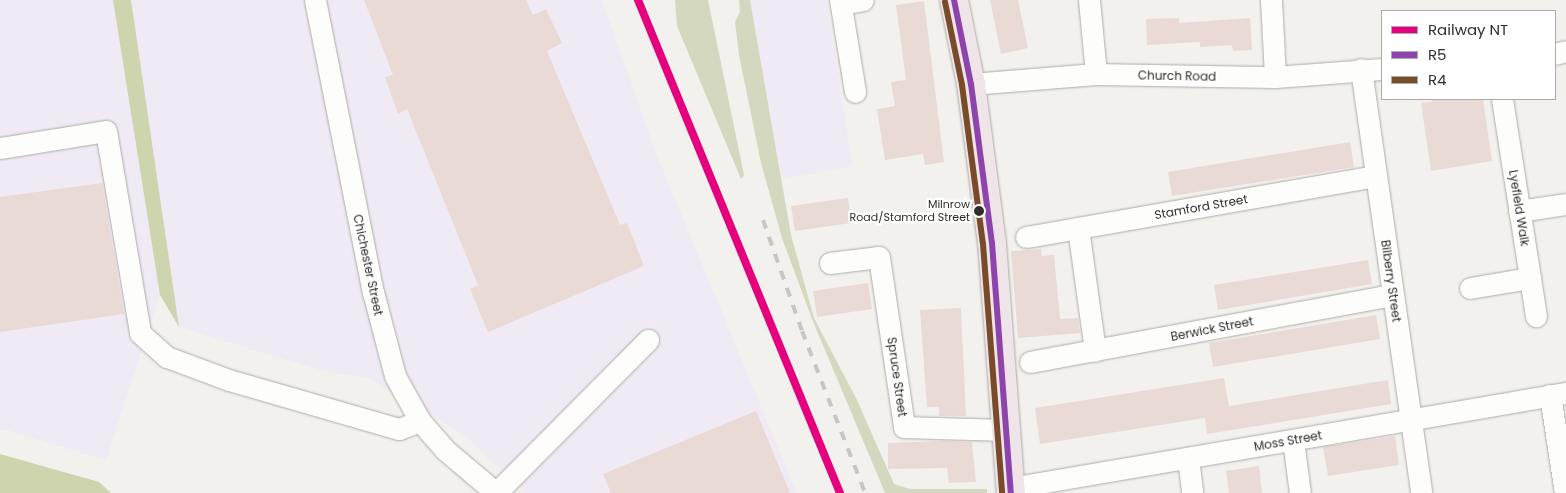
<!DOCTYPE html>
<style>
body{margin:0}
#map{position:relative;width:1566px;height:493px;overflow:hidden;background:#f3f1ed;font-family:Poppins,sans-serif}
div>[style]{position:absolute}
.industrial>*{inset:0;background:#f0eaf4}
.green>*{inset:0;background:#d4d8bf}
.forest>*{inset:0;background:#ced4ae}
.building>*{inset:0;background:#e9dad5}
.roads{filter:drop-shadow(0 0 1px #adaba8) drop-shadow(0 0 1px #adaba8)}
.minor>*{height:21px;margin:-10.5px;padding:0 10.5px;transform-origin:10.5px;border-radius:10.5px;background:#fdfdfc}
.primary>*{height:28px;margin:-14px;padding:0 14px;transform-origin:14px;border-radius:14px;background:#efe4e7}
.rail>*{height:4px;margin-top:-2px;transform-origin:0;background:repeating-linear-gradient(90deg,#c7c6c5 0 9px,transparent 0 18px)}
.bus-1>*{height:6px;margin:-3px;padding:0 3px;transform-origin:3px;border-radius:3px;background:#8e44ad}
.bus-2>*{height:6px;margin:-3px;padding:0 3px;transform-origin:3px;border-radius:3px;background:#7a4b2a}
.rail-1>*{height:8px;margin:-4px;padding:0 4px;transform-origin:4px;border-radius:4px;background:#e5007d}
.dots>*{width:14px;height:14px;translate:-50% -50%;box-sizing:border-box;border:2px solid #fff;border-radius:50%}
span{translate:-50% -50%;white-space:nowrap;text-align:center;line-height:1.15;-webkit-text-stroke:4.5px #fff;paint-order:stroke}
.bus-label{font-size:11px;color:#2f2e2b}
.right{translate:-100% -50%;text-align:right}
.street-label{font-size:12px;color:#2f2e2b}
.legend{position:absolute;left:1381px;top:10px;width:175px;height:90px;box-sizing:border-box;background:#fff;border:1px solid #acabaa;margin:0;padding:6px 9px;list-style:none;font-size:15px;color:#2f2e2b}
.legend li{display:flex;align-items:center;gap:10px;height:25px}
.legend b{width:25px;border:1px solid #acabaa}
</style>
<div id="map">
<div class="industrial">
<i style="clip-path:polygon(0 0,113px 0,160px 295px,106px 460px,0 428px)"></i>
<i style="clip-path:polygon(131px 0,602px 0,656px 153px,797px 493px,525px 493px,463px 434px,369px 378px,327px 372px,179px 327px)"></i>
<i style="clip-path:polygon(750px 0,827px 0,852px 166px,782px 179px)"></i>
</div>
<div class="green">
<i style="clip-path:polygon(675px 0,708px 0,744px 175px,741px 179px,677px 26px)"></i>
<i style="clip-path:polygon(739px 0,750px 0,791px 235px,814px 318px,857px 400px,894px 484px,910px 489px,987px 489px,987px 493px,885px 493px,812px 319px,782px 238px,761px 163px,739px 55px,735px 22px,740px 12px)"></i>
</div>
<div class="forest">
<i style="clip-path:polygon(113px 0,131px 0,179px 327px,160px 295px)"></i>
<i style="clip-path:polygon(0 454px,99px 482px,111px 493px,0 493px)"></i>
</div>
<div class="building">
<i style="clip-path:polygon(364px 0,526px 0,533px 15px,546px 9px,562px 43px,547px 51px,620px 225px,627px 223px,644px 266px,488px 332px,470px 289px,478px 285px,407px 109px,398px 114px,385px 77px,393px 75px)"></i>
<i style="clip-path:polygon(990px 0,1018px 0,1028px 48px,1001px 54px)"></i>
<i style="clip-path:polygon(924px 1px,944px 162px,925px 165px,923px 154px,885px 160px,877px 109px,895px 106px,891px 82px,906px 80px,896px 5px)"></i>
<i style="clip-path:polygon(1179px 18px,1179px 23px,1250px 18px,1252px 50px,1233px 51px,1232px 45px,1200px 47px,1200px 42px,1147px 45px,1146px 19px)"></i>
<i style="clip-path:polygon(1431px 99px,1483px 99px,1492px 161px,1431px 171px,1421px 103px,1432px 102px)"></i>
<i style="clip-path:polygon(1350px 142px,1354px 167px,1172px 196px,1168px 172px)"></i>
<i style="clip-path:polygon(102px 183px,124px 314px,0 332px,0 197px)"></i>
<i style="clip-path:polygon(848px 198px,851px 223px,795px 231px,791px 206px)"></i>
<i style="clip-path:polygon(1041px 249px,1042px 256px,1054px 255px,1060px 319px,1078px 318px,1080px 333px,1018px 338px,1011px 251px)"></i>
<i style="clip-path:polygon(1368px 260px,1372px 284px,1218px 310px,1214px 285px)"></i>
<i style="clip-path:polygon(868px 283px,872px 309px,817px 317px,813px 291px)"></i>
<i style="clip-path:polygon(961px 308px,966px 416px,939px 416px,939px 407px,927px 407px,920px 310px)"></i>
<i style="clip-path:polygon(1376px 315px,1380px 339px,1213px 367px,1209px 343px)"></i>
<i style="clip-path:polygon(1224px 378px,1229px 406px,1388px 380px,1391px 404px,1207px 434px,1205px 418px,1040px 444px,1035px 408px)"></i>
<i style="clip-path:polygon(756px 411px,790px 493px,611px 493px,603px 474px)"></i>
<i style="clip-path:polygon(1395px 436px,1399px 465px,1328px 476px,1323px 447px)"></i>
<i style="clip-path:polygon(940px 441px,972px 442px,976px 482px,949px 483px,947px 468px,888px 469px,888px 443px)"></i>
<i style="clip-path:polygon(1259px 466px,1262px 493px,1229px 493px,1226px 471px)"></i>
</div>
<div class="roads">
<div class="minor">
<i style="left:315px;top:0;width:298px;rotate:78.8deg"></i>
<i style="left:373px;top:292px;width:87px;rotate:75.3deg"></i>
<i style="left:395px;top:376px;width:51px;rotate:60.9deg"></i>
<i style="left:420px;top:421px;width:37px;rotate:49deg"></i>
<i style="left:444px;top:449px;width:68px;rotate:40.2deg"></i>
<i style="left:840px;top:0;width:93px;rotate:80.7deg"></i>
<i style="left:1089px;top:0;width:74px;rotate:84.6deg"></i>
<i style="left:1271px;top:0;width:77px;rotate:87deg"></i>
<i style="left:841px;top:4px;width:22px;rotate:-10deg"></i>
<i style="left:1555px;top:54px;width:11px;rotate:-15deg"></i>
<i style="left:1361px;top:69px;width:428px;rotate:81.9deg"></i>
<i style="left:971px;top:84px;width:125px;rotate:-4.6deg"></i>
<i style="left:1096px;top:74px;width:179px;rotate:1deg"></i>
<i style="left:1275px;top:77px;width:107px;rotate:-4.3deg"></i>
<i style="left:1502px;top:99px;width:220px;rotate:81.1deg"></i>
<i style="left:0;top:148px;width:107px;rotate:-9.1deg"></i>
<i style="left:106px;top:131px;width:205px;rotate:80.4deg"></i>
<i style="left:140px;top:333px;width:36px;rotate:42deg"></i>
<i style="left:167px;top:357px;width:66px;rotate:20.4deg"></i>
<i style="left:229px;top:380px;width:177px;rotate:16.1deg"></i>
<i style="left:399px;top:429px;width:22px;rotate:-21deg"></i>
<i style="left:1519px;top:211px;width:48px;rotate:-8.5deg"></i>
<i style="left:1078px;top:228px;width:124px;rotate:82.1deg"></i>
<i style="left:1026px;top:237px;width:355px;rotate:-9.9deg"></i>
<i style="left:830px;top:263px;width:49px;rotate:-7deg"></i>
<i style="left:879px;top:257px;width:172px;rotate:81.6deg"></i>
<i style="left:904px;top:427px;width:100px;rotate:1.7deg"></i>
<i style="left:1470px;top:288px;width:61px;rotate:-9.5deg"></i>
<i style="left:1030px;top:362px;width:369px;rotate:-10.5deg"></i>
<i style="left:1550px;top:395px;width:99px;rotate:81.3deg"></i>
<i style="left:1293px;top:440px;width:53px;rotate:82.5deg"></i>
<i style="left:1188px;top:458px;width:35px;rotate:83deg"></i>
<i style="left:1010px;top:488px;width:564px;rotate:-9.7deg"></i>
<i style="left:496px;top:493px;width:216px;rotate:-45.2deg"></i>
</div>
<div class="primary">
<i style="left:954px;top:0;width:86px;rotate:78.6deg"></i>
<i style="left:971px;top:84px;width:160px;rotate:82.5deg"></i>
<i style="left:992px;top:243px;width:251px;rotate:85.7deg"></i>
</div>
</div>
<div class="rail">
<i style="left:763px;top:220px;width:118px;rotate:70.6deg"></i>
<i style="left:802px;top:331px;width:174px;rotate:68.7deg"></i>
</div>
<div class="bus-1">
<i style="left:954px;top:0;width:86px;rotate:78.6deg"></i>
<i style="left:971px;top:84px;width:160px;rotate:82.5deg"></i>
<i style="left:992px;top:243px;width:251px;rotate:85.7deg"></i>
</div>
<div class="bus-2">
<i style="left:945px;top:2px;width:85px;rotate:78.4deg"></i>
<i style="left:962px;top:85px;width:160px;rotate:82.5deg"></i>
<i style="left:983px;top:244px;width:250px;rotate:85.6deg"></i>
</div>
<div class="rail-1">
<i style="left:638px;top:0;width:533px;rotate:67.72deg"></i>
</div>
<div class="dots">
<i style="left:979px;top:211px;background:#2f2e2b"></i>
</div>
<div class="bus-label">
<span class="right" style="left:970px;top:211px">Milnrow<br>Road/Stamford Street</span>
</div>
<div class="street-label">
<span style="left:1177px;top:76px;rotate:1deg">Church Road</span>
<span style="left:1201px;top:207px;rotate:-10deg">Stamford Street</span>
<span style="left:1519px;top:208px;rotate:81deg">Lyefield Walk</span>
<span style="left:368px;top:265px;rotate:78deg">Chichester Street</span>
<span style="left:1391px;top:281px;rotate:82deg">Bilberry Street</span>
<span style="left:1212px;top:329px;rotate:-11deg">Berwick Street</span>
<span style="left:897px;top:377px;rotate:82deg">Spruce Street</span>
<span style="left:1288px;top:441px;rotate:-10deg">Moss Street</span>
</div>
<ul class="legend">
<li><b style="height:6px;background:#e5007d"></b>Railway NT</li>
<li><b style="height:6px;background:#8e44ad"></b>R5</li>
<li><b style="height:6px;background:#7a4b2a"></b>R4</li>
</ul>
</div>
